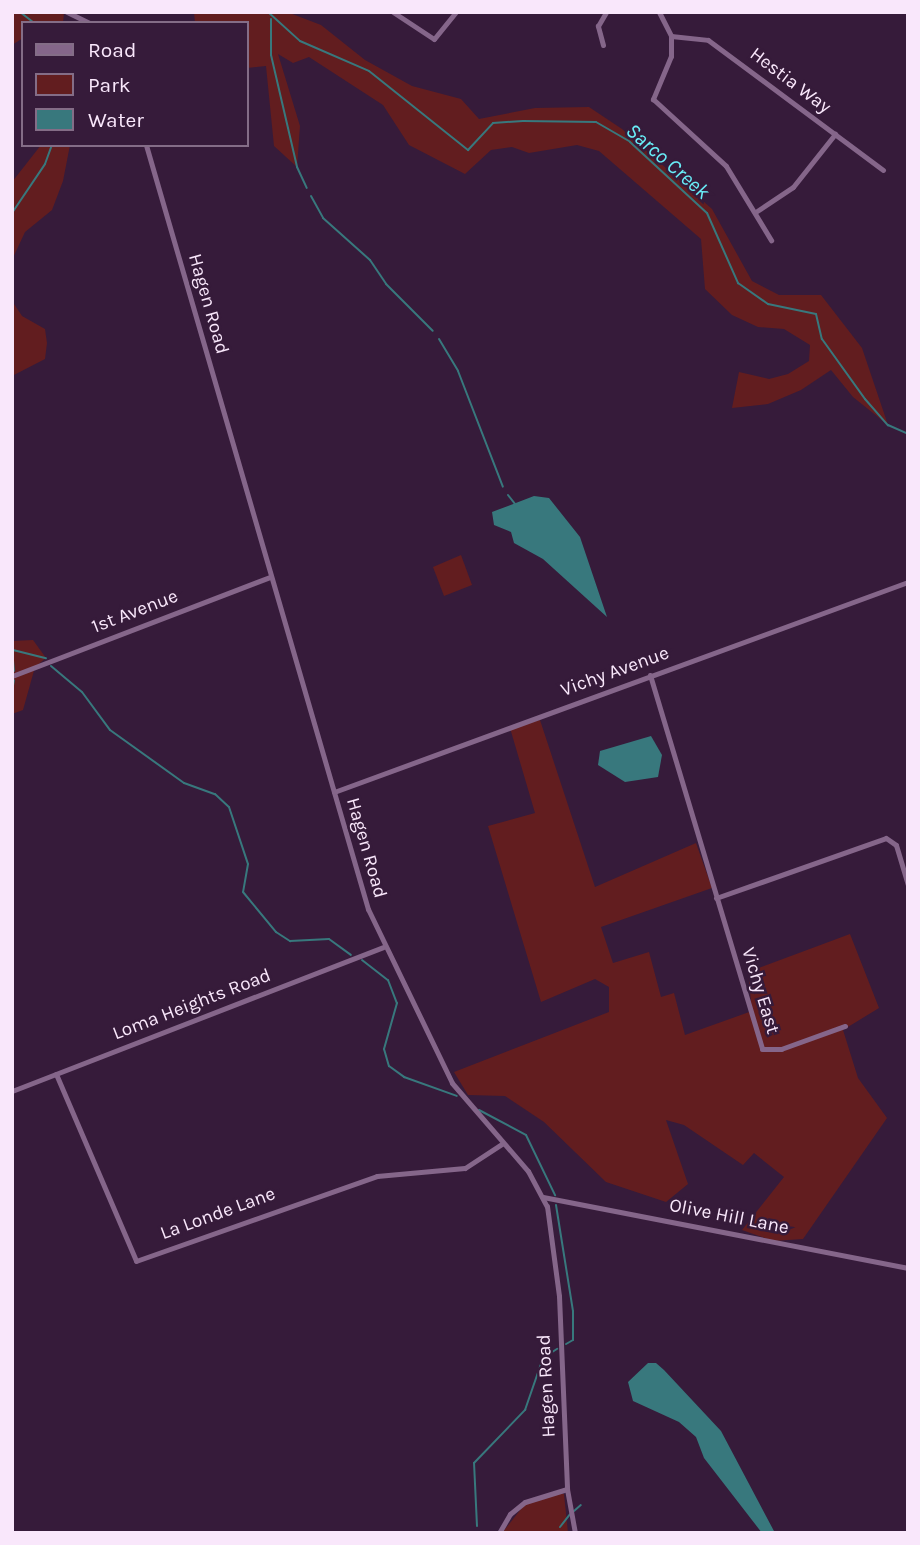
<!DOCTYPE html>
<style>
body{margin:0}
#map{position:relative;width:920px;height:1545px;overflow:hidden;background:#361b3a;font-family:Karla,sans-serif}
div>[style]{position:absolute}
.green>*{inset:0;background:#621d1f}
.water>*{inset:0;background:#38787d}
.stream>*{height:2px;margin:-1px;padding:0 1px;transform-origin:1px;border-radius:1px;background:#38787d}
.minor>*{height:5px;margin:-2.5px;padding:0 2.5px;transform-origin:2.5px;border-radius:2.5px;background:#85668a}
span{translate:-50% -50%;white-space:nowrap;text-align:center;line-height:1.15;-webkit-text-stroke:5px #361b3a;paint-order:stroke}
.street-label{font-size:19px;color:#f9e7fb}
.water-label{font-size:21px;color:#69eef8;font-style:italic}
.frame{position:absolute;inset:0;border:14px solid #f9e7fb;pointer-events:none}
.legend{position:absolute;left:21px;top:21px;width:228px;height:126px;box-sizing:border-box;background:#361b3a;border:2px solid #846d87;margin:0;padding:9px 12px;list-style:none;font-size:21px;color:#f9e7fb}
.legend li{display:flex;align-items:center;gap:14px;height:35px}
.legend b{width:35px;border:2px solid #846d87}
</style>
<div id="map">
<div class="green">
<i style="clip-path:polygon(12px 12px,64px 12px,63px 23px,23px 23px,23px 38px,12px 45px)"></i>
<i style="clip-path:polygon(194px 12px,287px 12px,321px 25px,365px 60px,412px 86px,461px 99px,479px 119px,535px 108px,589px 107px,622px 129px,712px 209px,752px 281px,779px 295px,821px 295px,862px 348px,888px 425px,853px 397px,831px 370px,801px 390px,768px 404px,732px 408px,739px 372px,769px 379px,788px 374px,809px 361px,810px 345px,784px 329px,758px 327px,732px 315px,705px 289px,701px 239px,599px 151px,577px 145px,529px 153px,512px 147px,491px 150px,465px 174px,409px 145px,383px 105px,309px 57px,293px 63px,278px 54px,300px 126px,297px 167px,274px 146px,266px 66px,247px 68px,247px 23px,195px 23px)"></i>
<i style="clip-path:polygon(41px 145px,70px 145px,63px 181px,52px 210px,25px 232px,12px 260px,12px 182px)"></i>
<i style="clip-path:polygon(12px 301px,22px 316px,45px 329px,47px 343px,45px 359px,12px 376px)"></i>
<i style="clip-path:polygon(461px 555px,472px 585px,444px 596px,433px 567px)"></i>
<i style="clip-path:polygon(33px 640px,46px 658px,35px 667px,23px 710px,12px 714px,12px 641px)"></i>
<i style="clip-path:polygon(540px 720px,595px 887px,696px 843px,712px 888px,601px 927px,613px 963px,649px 952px,661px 997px,674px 993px,685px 1035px,752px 1011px,748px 972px,850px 934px,879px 1008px,843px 1030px,858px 1078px,887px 1118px,803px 1239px,773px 1241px,742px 1230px,784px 1177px,754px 1153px,743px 1165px,684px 1125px,666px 1120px,688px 1184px,666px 1202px,606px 1182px,544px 1122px,505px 1096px,468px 1095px,454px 1072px,609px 1012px,609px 987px,595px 979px,541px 1002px,488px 826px,535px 813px,510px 728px)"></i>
<i style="clip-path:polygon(550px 1494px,564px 1494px,568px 1533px,502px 1533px,525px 1504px)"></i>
</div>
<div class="water">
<i style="clip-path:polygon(534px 496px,549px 498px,580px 537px,607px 617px,543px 559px,514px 543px,511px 532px,494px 525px,492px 512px)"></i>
<i style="clip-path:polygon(651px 736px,662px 755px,658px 777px,625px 782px,598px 765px,600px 751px)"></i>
<i style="clip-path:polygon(648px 1363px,656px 1363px,664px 1370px,721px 1431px,775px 1533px,762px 1533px,704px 1458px,696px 1437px,679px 1422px,633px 1401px,628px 1382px)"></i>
</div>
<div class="stream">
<i style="left:20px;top:12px;width:18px;rotate:38deg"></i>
<i style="left:268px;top:12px;width:43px;rotate:42.2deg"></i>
<i style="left:300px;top:41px;width:75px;rotate:23.5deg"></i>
<i style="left:369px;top:71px;width:127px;rotate:38.6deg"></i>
<i style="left:468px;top:150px;width:37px;rotate:-47deg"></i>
<i style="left:493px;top:123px;width:30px;rotate:-4deg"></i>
<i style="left:523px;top:121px;width:73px;rotate:0.8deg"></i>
<i style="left:596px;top:122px;width:39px;rotate:30deg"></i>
<i style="left:630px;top:142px;width:105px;rotate:42.7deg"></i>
<i style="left:707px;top:213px;width:77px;rotate:66.1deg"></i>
<i style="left:738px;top:283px;width:37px;rotate:35deg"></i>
<i style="left:768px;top:304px;width:49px;rotate:11.8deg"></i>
<i style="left:816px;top:314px;width:26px;rotate:77deg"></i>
<i style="left:822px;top:339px;width:74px;rotate:54.4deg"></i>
<i style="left:865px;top:399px;width:35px;rotate:49deg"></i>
<i style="left:888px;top:425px;width:22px;rotate:24deg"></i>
<i style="left:271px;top:19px;width:36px;rotate:90deg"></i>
<i style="left:271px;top:55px;width:115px;rotate:76.9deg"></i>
<i style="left:297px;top:167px;width:23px;rotate:65deg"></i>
<i style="left:311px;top:196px;width:25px;rotate:61deg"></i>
<i style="left:323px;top:218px;width:63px;rotate:41.8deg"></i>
<i style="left:370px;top:260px;width:29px;rotate:56deg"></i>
<i style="left:386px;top:284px;width:66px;rotate:45deg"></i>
<i style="left:12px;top:213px;width:59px;rotate:-56deg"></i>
<i style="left:45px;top:164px;width:20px;rotate:-70deg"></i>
<i style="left:439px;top:339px;width:37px;rotate:59deg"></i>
<i style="left:458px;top:371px;width:124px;rotate:68.8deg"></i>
<i style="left:508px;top:495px;width:11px;rotate:52deg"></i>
<i style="left:12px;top:649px;width:22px;rotate:85deg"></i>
<i style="left:13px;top:650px;width:34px;rotate:14deg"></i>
<i style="left:51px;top:666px;width:40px;rotate:40deg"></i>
<i style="left:82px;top:692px;width:47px;rotate:53.6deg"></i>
<i style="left:110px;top:730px;width:91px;rotate:35.6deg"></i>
<i style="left:184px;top:783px;width:33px;rotate:20deg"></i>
<i style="left:215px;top:794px;width:19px;rotate:43deg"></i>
<i style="left:229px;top:807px;width:60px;rotate:71.6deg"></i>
<i style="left:248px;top:864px;width:28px;rotate:100deg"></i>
<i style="left:243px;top:892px;width:52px;rotate:50.5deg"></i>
<i style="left:276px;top:932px;width:17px;rotate:33deg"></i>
<i style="left:290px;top:941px;width:39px;rotate:-3deg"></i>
<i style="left:329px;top:939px;width:27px;rotate:36deg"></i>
<i style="left:12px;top:692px;width:12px;rotate:-81deg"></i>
<i style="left:362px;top:960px;width:33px;rotate:38deg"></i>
<i style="left:388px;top:980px;width:25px;rotate:69deg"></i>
<i style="left:397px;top:1003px;width:48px;rotate:105.8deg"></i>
<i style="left:384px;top:1049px;width:18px;rotate:74deg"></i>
<i style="left:389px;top:1066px;width:19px;rotate:36deg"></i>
<i style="left:404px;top:1077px;width:56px;rotate:19.7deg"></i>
<i style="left:479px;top:1110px;width:53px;rotate:28deg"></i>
<i style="left:526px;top:1135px;width:67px;rotate:64.2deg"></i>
<i style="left:556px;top:1205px;width:107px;rotate:80.9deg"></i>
<i style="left:573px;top:1311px;width:29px;rotate:90deg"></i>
<i style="left:573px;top:1340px;width:8px;rotate:150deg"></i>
<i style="left:574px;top:1511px;width:9px;rotate:-41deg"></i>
<i style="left:477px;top:1526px;width:63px;rotate:-92.7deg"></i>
<i style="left:474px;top:1463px;width:74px;rotate:-46.1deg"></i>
<i style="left:525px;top:1410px;width:55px;rotate:-70.9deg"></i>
<i style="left:543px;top:1358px;width:17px;rotate:-33deg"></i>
<i style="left:560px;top:1527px;width:16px;rotate:-52deg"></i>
</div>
<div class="minor">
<i style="left:67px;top:12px;width:25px;rotate:26deg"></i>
<i style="left:393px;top:12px;width:49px;rotate:33.4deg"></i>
<i style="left:434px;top:39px;width:35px;rotate:-51deg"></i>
<i style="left:659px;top:12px;width:27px;rotate:63deg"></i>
<i style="left:671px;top:36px;width:20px;rotate:90deg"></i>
<i style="left:671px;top:56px;width:47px;rotate:112.7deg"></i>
<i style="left:653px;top:99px;width:99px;rotate:42.5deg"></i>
<i style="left:726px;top:166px;width:87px;rotate:58.7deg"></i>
<i style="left:671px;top:36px;width:37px;rotate:6deg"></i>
<i style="left:708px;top:40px;width:218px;rotate:36.6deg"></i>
<i style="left:603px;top:45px;width:20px;rotate:-105deg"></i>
<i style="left:598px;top:26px;width:16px;rotate:-60deg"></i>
<i style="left:146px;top:145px;width:796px;rotate:73.8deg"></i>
<i style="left:368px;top:909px;width:193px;rotate:64.2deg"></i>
<i style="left:452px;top:1083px;width:116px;rotate:49.2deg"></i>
<i style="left:528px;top:1171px;width:40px;rotate:62deg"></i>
<i style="left:547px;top:1206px;width:91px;rotate:82.4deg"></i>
<i style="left:559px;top:1296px;width:193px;rotate:87.6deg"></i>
<i style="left:567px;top:1489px;width:45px;rotate:79.7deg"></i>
<i style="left:757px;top:211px;width:43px;rotate:-33.7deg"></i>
<i style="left:793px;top:187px;width:68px;rotate:-51.6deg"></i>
<i style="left:650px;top:675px;width:390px;rotate:73.3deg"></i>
<i style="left:762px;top:1049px;width:19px"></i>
<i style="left:781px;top:1049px;width:68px;rotate:-19.8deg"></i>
<i style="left:12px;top:676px;width:276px;rotate:-21deg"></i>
<i style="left:334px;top:792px;width:611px;rotate:-20.1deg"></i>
<i style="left:716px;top:898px;width:180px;rotate:-19.4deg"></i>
<i style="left:886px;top:838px;width:12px;rotate:35deg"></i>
<i style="left:896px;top:845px;width:42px;rotate:73.3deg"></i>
<i style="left:56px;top:1074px;width:203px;rotate:66.8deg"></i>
<i style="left:136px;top:1261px;width:256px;rotate:-19.4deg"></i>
<i style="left:377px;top:1176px;width:88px;rotate:-5.2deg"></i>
<i style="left:465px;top:1168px;width:45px;rotate:-33.3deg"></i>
<i style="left:12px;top:1091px;width:398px;rotate:-21.2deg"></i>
<i style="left:543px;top:1197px;width:372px;rotate:11deg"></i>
<i style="left:499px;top:1533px;width:22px;rotate:-60deg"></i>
<i style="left:510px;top:1514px;width:19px;rotate:-39deg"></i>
<i style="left:525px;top:1502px;width:44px;rotate:-17.2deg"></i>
</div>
<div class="street-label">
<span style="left:790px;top:81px;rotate:37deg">Hestia Way</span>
<span style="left:208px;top:304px;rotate:74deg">Hagen Road</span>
<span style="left:135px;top:612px;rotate:-21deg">1st Avenue</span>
<span style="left:615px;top:672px;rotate:-20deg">Vichy Avenue</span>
<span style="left:366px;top:848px;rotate:74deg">Hagen Road</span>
<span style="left:760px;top:991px;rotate:73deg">Vichy East</span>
<span style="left:192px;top:1005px;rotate:-21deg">Loma Heights Road</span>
<span style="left:218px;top:1214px;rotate:-20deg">La Londe Lane</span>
<span style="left:729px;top:1217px;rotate:11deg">Olive Hill Lane</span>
<span style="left:547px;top:1386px;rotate:-93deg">Hagen Road</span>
</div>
<div class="water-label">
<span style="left:668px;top:161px;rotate:41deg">Sarco Creek</span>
</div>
<div class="frame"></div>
<ul class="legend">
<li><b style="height:9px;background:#85668a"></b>Road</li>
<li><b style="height:19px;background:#621d1f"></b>Park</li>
<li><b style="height:19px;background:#38787d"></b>Water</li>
</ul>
</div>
